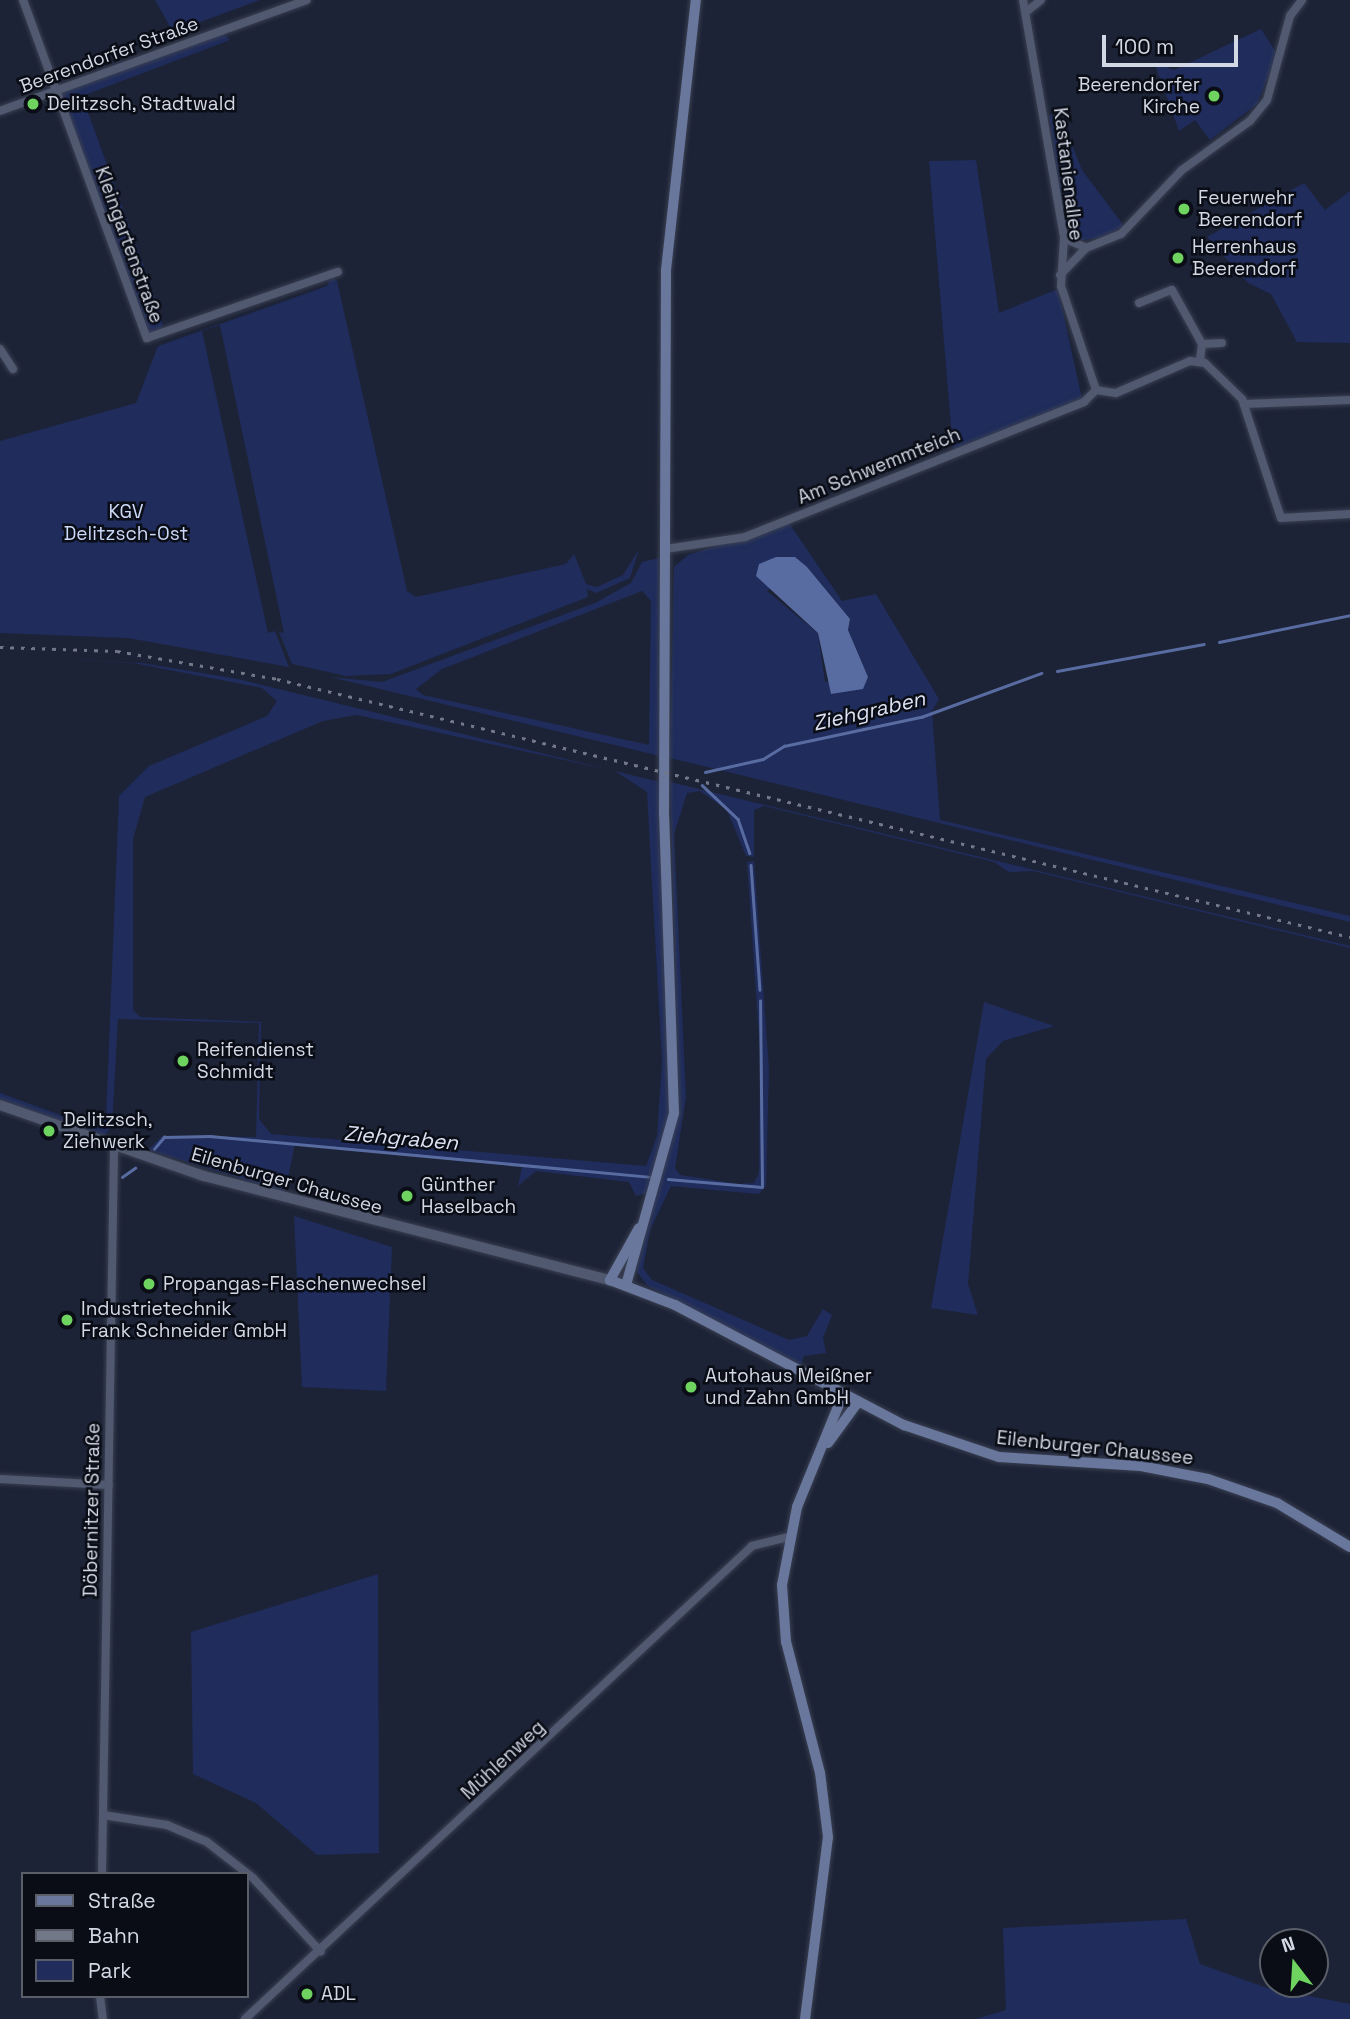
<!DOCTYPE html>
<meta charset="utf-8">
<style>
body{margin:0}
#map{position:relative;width:1350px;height:2019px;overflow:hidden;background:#1d2336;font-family:"Space Grotesk",sans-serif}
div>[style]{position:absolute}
.green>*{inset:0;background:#1f2c5c}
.water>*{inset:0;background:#596ca1}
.stream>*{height:2.5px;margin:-1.25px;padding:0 1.25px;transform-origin:1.25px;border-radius:1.25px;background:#596ca1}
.roads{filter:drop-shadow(0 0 2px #3a4052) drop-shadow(0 0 2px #3a4052)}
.minor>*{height:8px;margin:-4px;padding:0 4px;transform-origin:4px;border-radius:4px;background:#505970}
.tertiary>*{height:10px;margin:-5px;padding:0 5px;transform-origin:5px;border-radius:5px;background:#505970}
.secondary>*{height:10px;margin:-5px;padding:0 5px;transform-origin:5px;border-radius:5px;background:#69779c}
.rail>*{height:2.5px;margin-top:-1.25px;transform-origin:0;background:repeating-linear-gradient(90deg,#737888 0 3.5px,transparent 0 10.5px)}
.dots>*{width:19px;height:19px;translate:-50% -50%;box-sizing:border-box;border:4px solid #0a0d15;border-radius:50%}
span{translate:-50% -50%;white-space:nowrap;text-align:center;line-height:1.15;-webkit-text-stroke:5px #0a0d15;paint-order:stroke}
.street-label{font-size:19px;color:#d3d8e5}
.poi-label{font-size:19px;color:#d3d8e5}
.right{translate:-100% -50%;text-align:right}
.left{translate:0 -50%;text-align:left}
.park-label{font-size:19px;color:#ccd9f9}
.water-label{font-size:21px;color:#dde3f4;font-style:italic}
.legend{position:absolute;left:21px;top:1872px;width:228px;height:126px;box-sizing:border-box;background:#0a0d15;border:2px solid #5a5e68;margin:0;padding:9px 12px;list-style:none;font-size:21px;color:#d3d8e5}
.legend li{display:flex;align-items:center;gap:14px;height:35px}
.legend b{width:35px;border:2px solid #5a5e68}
.north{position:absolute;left:1259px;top:1928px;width:70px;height:70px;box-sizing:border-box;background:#0a0d15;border:2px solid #5a5e68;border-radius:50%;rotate:343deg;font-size:19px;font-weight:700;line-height:28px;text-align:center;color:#d3d8e5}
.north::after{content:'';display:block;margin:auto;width:24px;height:32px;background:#6fd360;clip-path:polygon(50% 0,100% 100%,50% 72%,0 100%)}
.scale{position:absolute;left:1102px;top:35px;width:136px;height:32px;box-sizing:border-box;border:4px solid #d3d8e5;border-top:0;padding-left:9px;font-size:21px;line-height:24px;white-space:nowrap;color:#d3d8e5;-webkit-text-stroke:5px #0a0d15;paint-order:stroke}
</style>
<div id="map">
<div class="green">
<i style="clip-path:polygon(155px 0,260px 0,173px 32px)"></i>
<i style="clip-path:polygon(1261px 29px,1277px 54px,1257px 104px,1210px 140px,1195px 120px,1179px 131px,1154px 62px,1174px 70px)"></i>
<i style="clip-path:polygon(221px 31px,230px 40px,82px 96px,158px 305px,164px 332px,147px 338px,56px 91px)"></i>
<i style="clip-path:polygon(1059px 112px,1082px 170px,1124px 226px,1102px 238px,1081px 240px,1070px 235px,1064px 219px,1049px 116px)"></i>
<i style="clip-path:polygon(976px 160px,999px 313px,1058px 289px,1082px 399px,953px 451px,929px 161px)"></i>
<i style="clip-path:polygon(1304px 183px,1325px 210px,1350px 191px,1350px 343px,1297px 342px,1271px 294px,1248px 283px,1207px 237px)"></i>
<i style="clip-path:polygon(331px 277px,337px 281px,407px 591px,416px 597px,566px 564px,574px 554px,586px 584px,597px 587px,623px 575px,639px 549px,630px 578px,596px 593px,587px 589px,588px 597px,391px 674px,346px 676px,292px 664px,279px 632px,284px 633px,220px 325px,202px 331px,268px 633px,275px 631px,289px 667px,128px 638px,0 633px,0 441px,136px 403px,158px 346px,327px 286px)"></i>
<i style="clip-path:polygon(evenodd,789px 523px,842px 601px,876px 594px,939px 699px,932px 711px,940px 820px,1350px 916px,1350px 922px,670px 758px,674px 567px,688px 555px,789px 523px,807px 567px,850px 619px,848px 630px,868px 677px,825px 682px,818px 633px,767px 591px,807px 567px)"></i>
<i style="clip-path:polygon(evenodd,659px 558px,660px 756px,330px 677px,382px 682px,595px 603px,631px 583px,642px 562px,659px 558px,642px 591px,651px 601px,649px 745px,423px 695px,416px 689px,442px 669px,642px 591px)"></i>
<i style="clip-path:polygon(evenodd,0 656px,142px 663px,238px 679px,660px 782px,669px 1119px,648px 1193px,636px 1196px,629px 1182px,536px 1171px,518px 1186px,522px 1167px,295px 1144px,285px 1192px,148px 1150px,162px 1136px,256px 1137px,259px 1023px,118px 1019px,112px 1126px,104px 1136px,0 1099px,0 1093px,93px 1127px,106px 1119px,119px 796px,149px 766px,267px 716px,277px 701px,262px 688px,133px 663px,0 656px,357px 715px,615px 771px,647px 792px,662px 1062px,657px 1136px,646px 1166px,271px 1134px,259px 1119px,261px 1022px,140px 1017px,133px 1010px,133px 839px,145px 797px,323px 721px,357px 715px)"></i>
<i style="clip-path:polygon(670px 782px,1350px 946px,1350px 948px,1033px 871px,1009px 872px,994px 862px,764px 806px,754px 810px,754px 857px,746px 856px,727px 810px,700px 791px,687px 793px,674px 834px,686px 1097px,675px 1168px,680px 1175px,739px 1184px,754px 1183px,759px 1173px,760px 1051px,747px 862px,754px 861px,769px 1069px,766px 1186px,759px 1194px,671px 1186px,650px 1230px,643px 1268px,652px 1280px,789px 1340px,807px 1336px,823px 1309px,832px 1315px,823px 1338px,826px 1353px,804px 1356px,801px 1365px,648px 1286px,636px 1271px,679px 1104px)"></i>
<i style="clip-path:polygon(984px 1002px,1054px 1026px,1003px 1041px,986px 1059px,968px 1284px,978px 1315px,931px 1308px)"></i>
<i style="clip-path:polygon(294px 1216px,392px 1247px,386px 1391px,302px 1387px)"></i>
<i style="clip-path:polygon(378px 1574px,379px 1853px,317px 1855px,256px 1803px,193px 1774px,191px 1632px)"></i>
<i style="clip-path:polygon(1186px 1919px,1200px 1964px,1267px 1988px,1350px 2004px,1350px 2019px,976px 2019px,1006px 2010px,1003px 1928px)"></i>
</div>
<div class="water">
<i style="clip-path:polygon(776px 557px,795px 557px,807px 567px,850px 619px,848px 630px,868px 677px,863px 689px,831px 694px,818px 633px,756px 576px,759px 564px)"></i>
</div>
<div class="stream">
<i style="left:1219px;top:642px;width:134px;rotate:-11.6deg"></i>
<i style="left:1057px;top:671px;width:149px;rotate:-10.4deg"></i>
<i style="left:705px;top:772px;width:59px;rotate:-12.6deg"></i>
<i style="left:763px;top:759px;width:25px;rotate:-32deg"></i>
<i style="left:784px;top:746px;width:140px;rotate:-12deg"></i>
<i style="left:921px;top:717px;width:128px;rotate:-20.1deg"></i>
<i style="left:702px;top:785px;width:50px;rotate:43.4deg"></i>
<i style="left:738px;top:819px;width:36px;rotate:71deg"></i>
<i style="left:751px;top:865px;width:125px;rotate:85.9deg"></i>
<i style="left:154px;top:1149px;width:16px;rotate:-50deg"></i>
<i style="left:164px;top:1137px;width:46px;rotate:-1.2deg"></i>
<i style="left:210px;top:1136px;width:442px;rotate:5.3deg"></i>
<i style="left:122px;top:1177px;width:16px;rotate:-35deg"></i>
<i style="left:668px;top:1179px;width:94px;rotate:4.9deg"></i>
<i style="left:762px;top:1187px;width:186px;rotate:-90.6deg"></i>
</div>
<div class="roads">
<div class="minor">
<i style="left:23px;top:0;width:360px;rotate:69.9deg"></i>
<i style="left:147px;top:338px;width:202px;rotate:-19.1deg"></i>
<i style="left:1023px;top:0;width:242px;rotate:80.2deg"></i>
<i style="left:1064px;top:238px;width:48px;rotate:93.6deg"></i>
<i style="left:1061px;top:286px;width:110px;rotate:71.4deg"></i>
<i style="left:1026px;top:12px;width:19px;rotate:-39deg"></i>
<i style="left:0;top:111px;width:326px;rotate:-19.9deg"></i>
<i style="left:1064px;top:238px;width:24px;rotate:24deg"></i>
<i style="left:1086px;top:248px;width:38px;rotate:-22deg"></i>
<i style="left:1121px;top:234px;width:88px;rotate:-46.4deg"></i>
<i style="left:1182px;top:170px;width:84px;rotate:-35.8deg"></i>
<i style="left:1250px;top:121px;width:27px;rotate:-51deg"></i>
<i style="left:1267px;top:100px;width:87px;rotate:-74.7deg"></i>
<i style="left:1290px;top:16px;width:20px;rotate:-53deg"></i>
<i style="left:1060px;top:275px;width:37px;rotate:-46deg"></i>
<i style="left:1139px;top:303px;width:35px;rotate:-22deg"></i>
<i style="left:1172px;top:290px;width:62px;rotate:60.9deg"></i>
<i style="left:1202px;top:344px;width:17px;rotate:97deg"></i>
<i style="left:1202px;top:344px;width:20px;rotate:-3deg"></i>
<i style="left:0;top:349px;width:24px;rotate:57deg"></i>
<i style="left:1096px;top:390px;width:20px;rotate:9deg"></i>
<i style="left:1116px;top:393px;width:81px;rotate:-23.4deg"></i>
<i style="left:1190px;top:361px;width:15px;rotate:8deg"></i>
<i style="left:1205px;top:363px;width:52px;rotate:44.2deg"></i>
<i style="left:1242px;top:399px;width:125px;rotate:71.9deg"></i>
<i style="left:1281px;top:518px;width:69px;rotate:-3.3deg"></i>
<i style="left:1244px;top:404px;width:106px;rotate:-2.2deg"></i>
<i style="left:665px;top:549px;width:81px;rotate:-8.5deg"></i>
<i style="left:745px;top:537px;width:365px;rotate:-21.7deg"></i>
<i style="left:1084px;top:402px;width:17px;rotate:-45deg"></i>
<i style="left:0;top:1479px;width:109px;rotate:3.2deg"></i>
<i style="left:103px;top:1815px;width:65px;rotate:8.9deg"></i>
<i style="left:167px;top:1825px;width:43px;rotate:23deg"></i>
<i style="left:207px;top:1842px;width:58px;rotate:38deg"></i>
<i style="left:253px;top:1878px;width:100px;rotate:47.4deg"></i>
<i style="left:102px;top:1874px;width:727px;rotate:-89.05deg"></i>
<i style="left:100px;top:1996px;width:23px;rotate:83deg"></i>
<i style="left:245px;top:2019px;width:693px;rotate:-43.01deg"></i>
<i style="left:752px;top:1546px;width:37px;rotate:-14deg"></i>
</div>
<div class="tertiary">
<i style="left:0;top:1105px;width:216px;rotate:19.2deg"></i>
<i style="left:204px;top:1176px;width:419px;rotate:14.4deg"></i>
</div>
<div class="secondary">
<i style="left:639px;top:1228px;width:60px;rotate:119.1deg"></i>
<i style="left:610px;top:1280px;width:70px;rotate:21deg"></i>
<i style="left:675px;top:1305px;width:259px;rotate:27.7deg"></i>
<i style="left:904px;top:1425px;width:100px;rotate:18.6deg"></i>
<i style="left:999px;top:1457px;width:142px;rotate:3.6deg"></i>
<i style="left:1141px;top:1466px;width:68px;rotate:11deg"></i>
<i style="left:1208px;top:1479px;width:73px;rotate:19.2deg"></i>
<i style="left:1277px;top:1503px;width:85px;rotate:31.1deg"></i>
<i style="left:626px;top:1285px;width:179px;rotate:-74.4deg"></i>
<i style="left:674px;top:1113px;width:299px;rotate:-91.9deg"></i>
<i style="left:664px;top:814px;width:544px;rotate:-89.79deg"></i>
<i style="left:666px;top:270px;width:272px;rotate:-83.7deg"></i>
<i style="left:828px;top:1443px;width:51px;rotate:-53.8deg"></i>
<i style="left:805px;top:2019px;width:183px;rotate:-82.8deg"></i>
<i style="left:828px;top:1837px;width:64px;rotate:-97.1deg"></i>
<i style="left:820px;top:1773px;width:135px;rotate:-104.5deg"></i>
<i style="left:786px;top:1642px;width:57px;rotate:-94deg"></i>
<i style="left:782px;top:1585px;width:79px;rotate:-79.1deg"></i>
<i style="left:797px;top:1507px;width:122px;rotate:-67.8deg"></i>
</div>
</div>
<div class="rail">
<i style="left:0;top:647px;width:117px;rotate:2deg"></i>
<i style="left:117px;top:651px;width:162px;rotate:9.9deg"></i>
<i style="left:277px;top:679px;width:1104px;rotate:13.52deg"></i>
</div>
<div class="dots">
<i style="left:1214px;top:96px;background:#6fd360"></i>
<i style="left:33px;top:104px;background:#6fd360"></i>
<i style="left:1184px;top:209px;background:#6fd360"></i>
<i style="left:1178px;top:258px;background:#6fd360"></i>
<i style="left:183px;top:1061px;background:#6fd360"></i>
<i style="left:49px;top:1131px;background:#6fd360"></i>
<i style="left:407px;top:1196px;background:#6fd360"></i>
<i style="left:149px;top:1284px;background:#6fd360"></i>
<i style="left:67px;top:1320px;background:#6fd360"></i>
<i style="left:691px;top:1387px;background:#6fd360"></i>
<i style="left:307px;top:1994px;background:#6fd360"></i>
</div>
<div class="street-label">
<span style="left:109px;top:55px;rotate:-20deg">Beerendorfer Straße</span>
<span style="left:1068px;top:174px;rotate:83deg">Kastanienallee</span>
<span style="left:129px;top:245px;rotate:70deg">Kleingartenstraße</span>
<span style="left:879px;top:466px;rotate:-22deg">Am Schwemmteich</span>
<span style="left:287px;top:1181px;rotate:16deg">Eilenburger Chaussee</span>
<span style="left:1095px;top:1448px;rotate:6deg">Eilenburger Chaussee</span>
<span style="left:92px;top:1510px;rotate:-89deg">Döbernitzer Straße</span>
<span style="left:503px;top:1760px;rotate:-43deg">Mühlenweg</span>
</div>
<div class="poi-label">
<span class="right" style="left:1200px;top:96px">Beerendorfer<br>Kirche</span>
<span class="left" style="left:47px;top:104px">Delitzsch, Stadtwald</span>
<span class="left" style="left:1198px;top:209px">Feuerwehr<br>Beerendorf</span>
<span class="left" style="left:1192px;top:258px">Herrenhaus<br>Beerendorf</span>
<span class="left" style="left:197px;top:1061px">Reifendienst<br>Schmidt</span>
<span class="left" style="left:63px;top:1131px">Delitzsch,<br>Ziehwerk</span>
<span class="left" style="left:421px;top:1196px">Günther<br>Haselbach</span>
<span class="left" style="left:163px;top:1284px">Propangas-Flaschenwechsel</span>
<span class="left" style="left:81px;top:1320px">Industrietechnik<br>Frank Schneider GmbH</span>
<span class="left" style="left:705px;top:1387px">Autohaus Meißner<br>und Zahn GmbH</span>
<span class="left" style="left:321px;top:1994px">ADL</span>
</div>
<div class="park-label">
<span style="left:126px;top:523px">KGV<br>Delitzsch-Ost</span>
</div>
<div class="water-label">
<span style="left:869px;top:711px;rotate:-13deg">Ziehgraben</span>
<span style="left:401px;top:1138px;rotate:5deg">Ziehgraben</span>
</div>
<ul class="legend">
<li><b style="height:9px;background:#69779c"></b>Straße</li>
<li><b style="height:9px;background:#737888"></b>Bahn</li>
<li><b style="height:19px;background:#1f2c5c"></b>Park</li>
</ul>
<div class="north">N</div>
<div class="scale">100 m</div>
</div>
